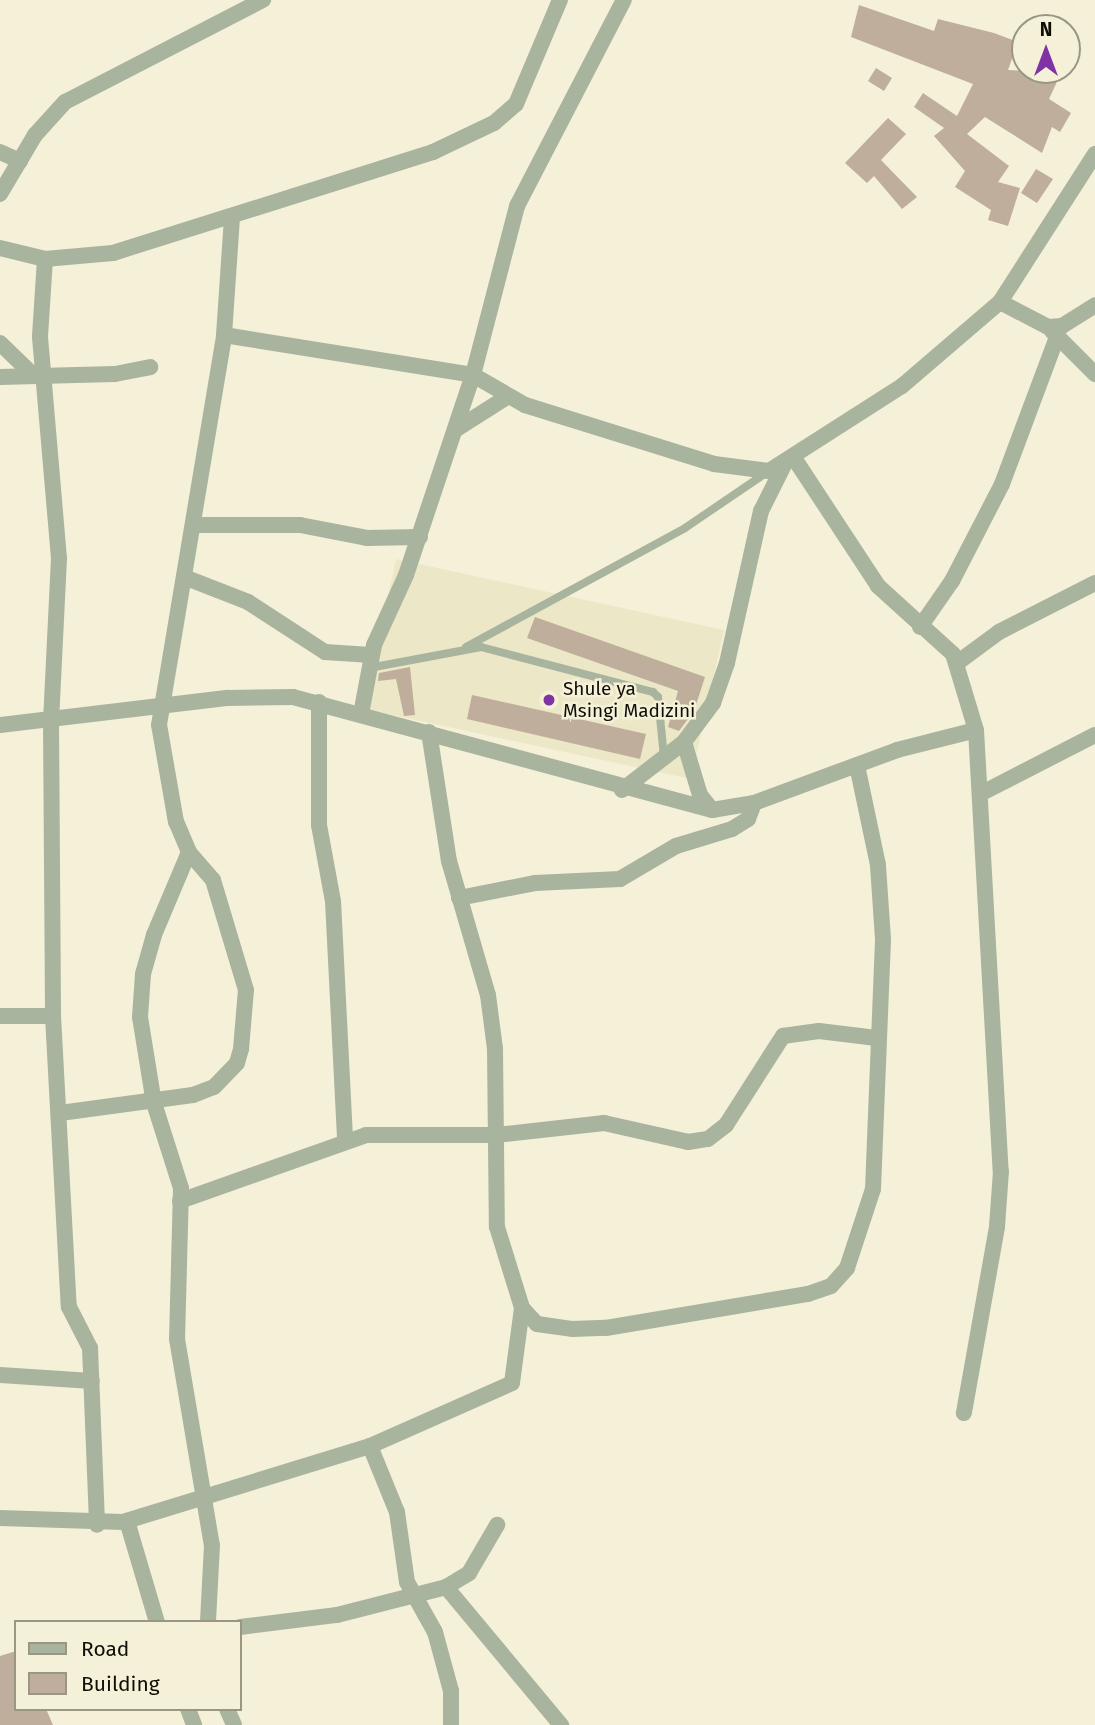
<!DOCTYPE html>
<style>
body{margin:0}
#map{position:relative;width:1095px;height:1725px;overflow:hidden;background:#f5f1d8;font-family:"Fira Sans",sans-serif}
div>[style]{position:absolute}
.built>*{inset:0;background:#ece7c6}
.building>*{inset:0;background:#bfae9b}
.lane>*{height:8px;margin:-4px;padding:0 4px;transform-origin:4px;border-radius:4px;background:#a9b49e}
.street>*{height:16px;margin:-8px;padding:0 8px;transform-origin:8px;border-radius:8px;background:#a9b49e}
.dots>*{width:19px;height:19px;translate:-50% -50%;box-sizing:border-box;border:4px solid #f5f1d8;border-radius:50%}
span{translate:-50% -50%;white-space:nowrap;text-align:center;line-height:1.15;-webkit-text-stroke:5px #f5f1d8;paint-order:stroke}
.poi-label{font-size:19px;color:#100e06}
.left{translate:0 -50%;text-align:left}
.legend{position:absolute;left:14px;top:1620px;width:228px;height:91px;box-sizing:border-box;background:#f5f1d8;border:2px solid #999684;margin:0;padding:9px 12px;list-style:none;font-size:21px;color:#100e06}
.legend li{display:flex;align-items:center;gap:14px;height:35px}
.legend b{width:35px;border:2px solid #999684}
.north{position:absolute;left:1011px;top:14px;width:70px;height:70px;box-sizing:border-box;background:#f5f1d8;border:2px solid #999684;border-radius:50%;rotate:0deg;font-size:19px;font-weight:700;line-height:28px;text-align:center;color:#100e06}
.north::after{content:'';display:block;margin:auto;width:24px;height:32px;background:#8033a4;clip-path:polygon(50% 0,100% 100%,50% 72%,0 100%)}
</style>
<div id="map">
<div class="built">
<i style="clip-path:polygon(396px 559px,724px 630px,691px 779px,364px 709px)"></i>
</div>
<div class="building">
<i style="clip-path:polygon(859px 5px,934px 31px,938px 19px,994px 33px,1018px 42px,1008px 70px,1061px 73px,1049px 99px,1071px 113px,1060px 132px,1052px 127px,1042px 153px,985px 117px,967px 134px,1009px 166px,998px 182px,1020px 188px,1008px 226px,988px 220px,991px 210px,955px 187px,965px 171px,934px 136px,944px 128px,914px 107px,923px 93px,957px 116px,973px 84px,851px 37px)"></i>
<i style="clip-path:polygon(876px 68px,892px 78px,884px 91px,868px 81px)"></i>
<i style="clip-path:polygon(888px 118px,906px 134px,881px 160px,917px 197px,902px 209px,874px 176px,867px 183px,845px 163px)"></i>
<i style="clip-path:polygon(1036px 169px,1053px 179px,1037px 203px,1021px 193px)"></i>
<i style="clip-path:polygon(535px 617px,705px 677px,694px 711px,679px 731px,668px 727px,678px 691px,527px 638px)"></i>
<i style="clip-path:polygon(410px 667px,415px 715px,404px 716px,396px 679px,378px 681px,379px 673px)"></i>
<i style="clip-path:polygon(472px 695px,646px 734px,640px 759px,467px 719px)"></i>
<i style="clip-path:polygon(16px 1651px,16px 1709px,46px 1709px,53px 1725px,0 1725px,0 1656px)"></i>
</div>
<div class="lane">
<i style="left:466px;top:647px;width:249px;rotate:-28.5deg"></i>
<i style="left:685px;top:528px;width:98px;rotate:-34.2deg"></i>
<i style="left:369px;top:668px;width:114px;rotate:-10.6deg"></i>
<i style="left:481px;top:647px;width:178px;rotate:14.7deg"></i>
<i style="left:653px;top:692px;width:7px;rotate:45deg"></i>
<i style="left:658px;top:697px;width:60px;rotate:84.3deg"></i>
</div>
<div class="street">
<i style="left:0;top:152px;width:22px;rotate:24deg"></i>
<i style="left:0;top:194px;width:69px;rotate:-59.3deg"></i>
<i style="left:35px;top:135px;width:45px;rotate:-47.7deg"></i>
<i style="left:65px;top:102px;width:223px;rotate:-27.3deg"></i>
<i style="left:0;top:248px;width:46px;rotate:13.7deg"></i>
<i style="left:45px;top:259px;width:68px;rotate:-5deg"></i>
<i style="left:113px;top:253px;width:336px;rotate:-17.5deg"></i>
<i style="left:433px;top:152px;width:68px;rotate:-25.4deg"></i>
<i style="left:494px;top:123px;width:29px;rotate:-41deg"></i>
<i style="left:516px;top:104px;width:113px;rotate:-67.1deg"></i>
<i style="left:45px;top:259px;width:78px;rotate:93.7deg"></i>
<i style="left:40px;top:337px;width:222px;rotate:85.1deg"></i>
<i style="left:59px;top:558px;width:164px;rotate:92.8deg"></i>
<i style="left:51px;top:722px;width:294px;rotate:89.6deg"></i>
<i style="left:53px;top:1016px;width:291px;rotate:86.9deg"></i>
<i style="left:69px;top:1307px;width:46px;rotate:62.9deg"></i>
<i style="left:90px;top:1348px;width:177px;rotate:87.7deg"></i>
<i style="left:1000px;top:302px;width:54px;rotate:27.5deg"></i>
<i style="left:1048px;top:327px;width:14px;rotate:-4deg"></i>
<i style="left:1062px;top:326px;width:39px;rotate:-32deg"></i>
<i style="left:1052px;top:331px;width:61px;rotate:45deg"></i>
<i style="left:224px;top:335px;width:252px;rotate:9.1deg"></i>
<i style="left:473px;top:375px;width:60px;rotate:30deg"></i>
<i style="left:525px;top:405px;width:198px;rotate:17.3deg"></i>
<i style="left:714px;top:464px;width:55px;rotate:7.3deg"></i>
<i style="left:769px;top:471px;width:158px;rotate:-32.6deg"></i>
<i style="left:902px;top:386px;width:129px;rotate:-40.6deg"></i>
<i style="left:1000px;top:302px;width:176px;rotate:-57.3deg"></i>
<i style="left:0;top:343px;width:46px;rotate:44.1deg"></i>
<i style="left:0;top:377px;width:115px;rotate:-1.5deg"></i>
<i style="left:115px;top:374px;width:36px;rotate:-11deg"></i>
<i style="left:455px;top:430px;width:62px;rotate:-32.4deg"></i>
<i style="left:794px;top:458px;width:153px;rotate:56.7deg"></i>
<i style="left:878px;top:586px;width:101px;rotate:42.2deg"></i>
<i style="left:953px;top:654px;width:79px;rotate:73.2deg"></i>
<i style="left:976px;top:730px;width:442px;rotate:86.8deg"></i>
<i style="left:1001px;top:1171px;width:56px;rotate:94.1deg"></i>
<i style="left:997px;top:1227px;width:189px;rotate:100.1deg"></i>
<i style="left:193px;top:525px;width:107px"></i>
<i style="left:300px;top:525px;width:68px;rotate:11deg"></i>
<i style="left:367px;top:538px;width:53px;rotate:-1.1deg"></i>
<i style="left:184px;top:577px;width:69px;rotate:21.3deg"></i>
<i style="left:248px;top:602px;width:92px;rotate:33deg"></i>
<i style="left:325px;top:652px;width:46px;rotate:3.7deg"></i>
<i style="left:920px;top:627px;width:56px;rotate:-55.2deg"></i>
<i style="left:952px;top:581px;width:109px;rotate:-62.7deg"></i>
<i style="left:1002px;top:484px;width:157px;rotate:-69.5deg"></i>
<i style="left:957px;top:663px;width:52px;rotate:-36.4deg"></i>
<i style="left:999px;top:632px;width:108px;rotate:-27deg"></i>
<i style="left:319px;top:702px;width:123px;rotate:90deg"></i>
<i style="left:319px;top:825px;width:77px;rotate:79.6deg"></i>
<i style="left:333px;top:901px;width:240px;rotate:87.1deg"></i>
<i style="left:361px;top:714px;width:70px;rotate:-79.3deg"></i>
<i style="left:374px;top:645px;width:77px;rotate:-65.4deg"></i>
<i style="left:406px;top:575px;width:211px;rotate:-71.5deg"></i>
<i style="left:473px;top:375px;width:175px;rotate:-75.4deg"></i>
<i style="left:517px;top:206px;width:232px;rotate:-62.6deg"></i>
<i style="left:0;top:725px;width:230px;rotate:-6.8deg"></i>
<i style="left:228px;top:698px;width:65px;rotate:-0.9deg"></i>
<i style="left:293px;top:697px;width:434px;rotate:15.1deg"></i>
<i style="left:712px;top:810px;width:43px;rotate:-9.5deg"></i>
<i style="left:754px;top:803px;width:153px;rotate:-20.3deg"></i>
<i style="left:897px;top:750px;width:81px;rotate:-14.2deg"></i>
<i style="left:429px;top:732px;width:131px;rotate:81.2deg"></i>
<i style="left:449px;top:861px;width:140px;rotate:73.8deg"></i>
<i style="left:488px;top:995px;width:54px;rotate:82.6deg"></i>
<i style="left:495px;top:1049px;width:178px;rotate:89.4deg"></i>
<i style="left:497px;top:1227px;width:85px;rotate:72.8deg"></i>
<i style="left:522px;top:1308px;width:22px;rotate:47deg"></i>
<i style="left:537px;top:1324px;width:35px;rotate:8deg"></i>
<i style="left:572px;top:1329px;width:34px;rotate:-2deg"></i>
<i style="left:606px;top:1328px;width:205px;rotate:-9.6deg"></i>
<i style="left:808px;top:1294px;width:24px;rotate:-19deg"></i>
<i style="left:831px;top:1286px;width:24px;rotate:-48deg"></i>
<i style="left:847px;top:1268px;width:83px;rotate:-71.8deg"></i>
<i style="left:873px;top:1189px;width:250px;rotate:-87.7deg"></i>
<i style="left:883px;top:939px;width:74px;rotate:-93.9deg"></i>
<i style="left:878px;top:865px;width:102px;rotate:-101.9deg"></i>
<i style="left:684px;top:742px;width:55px;rotate:73.2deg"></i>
<i style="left:700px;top:795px;width:19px;rotate:51deg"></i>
<i style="left:622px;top:790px;width:78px;rotate:-37.7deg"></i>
<i style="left:684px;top:742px;width:49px;rotate:-53.4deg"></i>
<i style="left:713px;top:703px;width:42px;rotate:-70.7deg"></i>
<i style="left:727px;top:663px;width:156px;rotate:-77.4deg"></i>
<i style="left:761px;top:511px;width:54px;rotate:-63.4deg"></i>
<i style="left:982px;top:793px;width:127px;rotate:-27.2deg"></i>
<i style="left:189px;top:852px;width:90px;rotate:112.9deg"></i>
<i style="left:154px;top:935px;width:41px;rotate:105.8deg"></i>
<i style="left:143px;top:974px;width:43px;rotate:94deg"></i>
<i style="left:140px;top:1017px;width:87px;rotate:80.8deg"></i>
<i style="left:154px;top:1103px;width:89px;rotate:72.4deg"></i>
<i style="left:181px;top:1188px;width:151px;rotate:91.5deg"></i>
<i style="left:177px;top:1339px;width:209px;rotate:80.4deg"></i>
<i style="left:212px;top:1545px;width:77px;rotate:93deg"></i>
<i style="left:459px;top:898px;width:77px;rotate:-11.2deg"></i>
<i style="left:535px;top:883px;width:85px;rotate:-2.7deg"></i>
<i style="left:620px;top:879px;width:65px;rotate:-30.5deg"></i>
<i style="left:676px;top:846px;width:59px;rotate:-16.9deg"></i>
<i style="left:732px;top:829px;width:19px;rotate:-32deg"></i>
<i style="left:748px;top:819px;width:17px;rotate:-69deg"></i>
<i style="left:0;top:1016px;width:53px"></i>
<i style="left:60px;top:1113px;width:134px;rotate:-7.7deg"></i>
<i style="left:193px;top:1095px;width:22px;rotate:-21deg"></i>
<i style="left:214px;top:1087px;width:33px;rotate:-46deg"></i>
<i style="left:237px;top:1063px;width:15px;rotate:-74deg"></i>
<i style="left:241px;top:1049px;width:59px;rotate:-85.2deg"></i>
<i style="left:246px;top:990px;width:115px;rotate:-106.7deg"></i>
<i style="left:213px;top:880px;width:37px;rotate:-131deg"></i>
<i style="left:189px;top:852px;width:33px;rotate:-113deg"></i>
<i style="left:176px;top:822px;width:98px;rotate:-99.9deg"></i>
<i style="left:159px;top:725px;width:395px;rotate:-80.5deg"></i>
<i style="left:224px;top:335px;width:118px;rotate:-86.1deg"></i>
<i style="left:180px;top:1201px;width:197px;rotate:-19.5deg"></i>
<i style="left:366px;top:1135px;width:130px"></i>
<i style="left:496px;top:1135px;width:109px;rotate:-6.3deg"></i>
<i style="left:604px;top:1123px;width:86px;rotate:12.7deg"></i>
<i style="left:688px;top:1142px;width:20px;rotate:-9deg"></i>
<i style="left:708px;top:1139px;width:23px;rotate:-38deg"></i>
<i style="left:726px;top:1125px;width:106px;rotate:-57.4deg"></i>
<i style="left:783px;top:1036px;width:36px;rotate:-8deg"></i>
<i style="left:819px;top:1031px;width:58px;rotate:6.9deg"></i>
<i style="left:0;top:1375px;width:92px;rotate:3.7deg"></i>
<i style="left:370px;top:1446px;width:71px;rotate:67.8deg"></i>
<i style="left:397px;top:1512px;width:71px;rotate:81.9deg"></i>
<i style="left:407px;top:1582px;width:57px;rotate:60.8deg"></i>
<i style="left:435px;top:1632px;width:61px;rotate:74.8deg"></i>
<i style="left:451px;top:1691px;width:34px;rotate:90deg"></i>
<i style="left:0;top:1518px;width:123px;rotate:1.9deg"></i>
<i style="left:123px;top:1522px;width:258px;rotate:-17.1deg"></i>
<i style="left:370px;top:1446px;width:155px;rotate:-23.9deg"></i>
<i style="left:512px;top:1383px;width:76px;rotate:-82.4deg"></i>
<i style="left:127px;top:1521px;width:105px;rotate:73.5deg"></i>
<i style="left:446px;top:1587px;width:180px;rotate:50.2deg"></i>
<i style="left:240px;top:1627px;width:98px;rotate:-7.1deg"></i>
<i style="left:337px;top:1615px;width:113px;rotate:-14.4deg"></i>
<i style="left:446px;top:1587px;width:27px;rotate:-31deg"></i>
<i style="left:469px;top:1573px;width:56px;rotate:-59.7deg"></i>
<i style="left:188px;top:1709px;width:17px;rotate:69deg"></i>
<i style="left:227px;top:1709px;width:17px;rotate:66deg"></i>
</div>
<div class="dots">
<i style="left:549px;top:700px;background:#8033a4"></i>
</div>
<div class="poi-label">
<span class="left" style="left:563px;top:700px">Shule ya<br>Msingi Madizini</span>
</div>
<ul class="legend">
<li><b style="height:9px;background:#a9b49e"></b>Road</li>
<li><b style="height:19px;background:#bfae9b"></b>Building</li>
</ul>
<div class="north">N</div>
</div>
